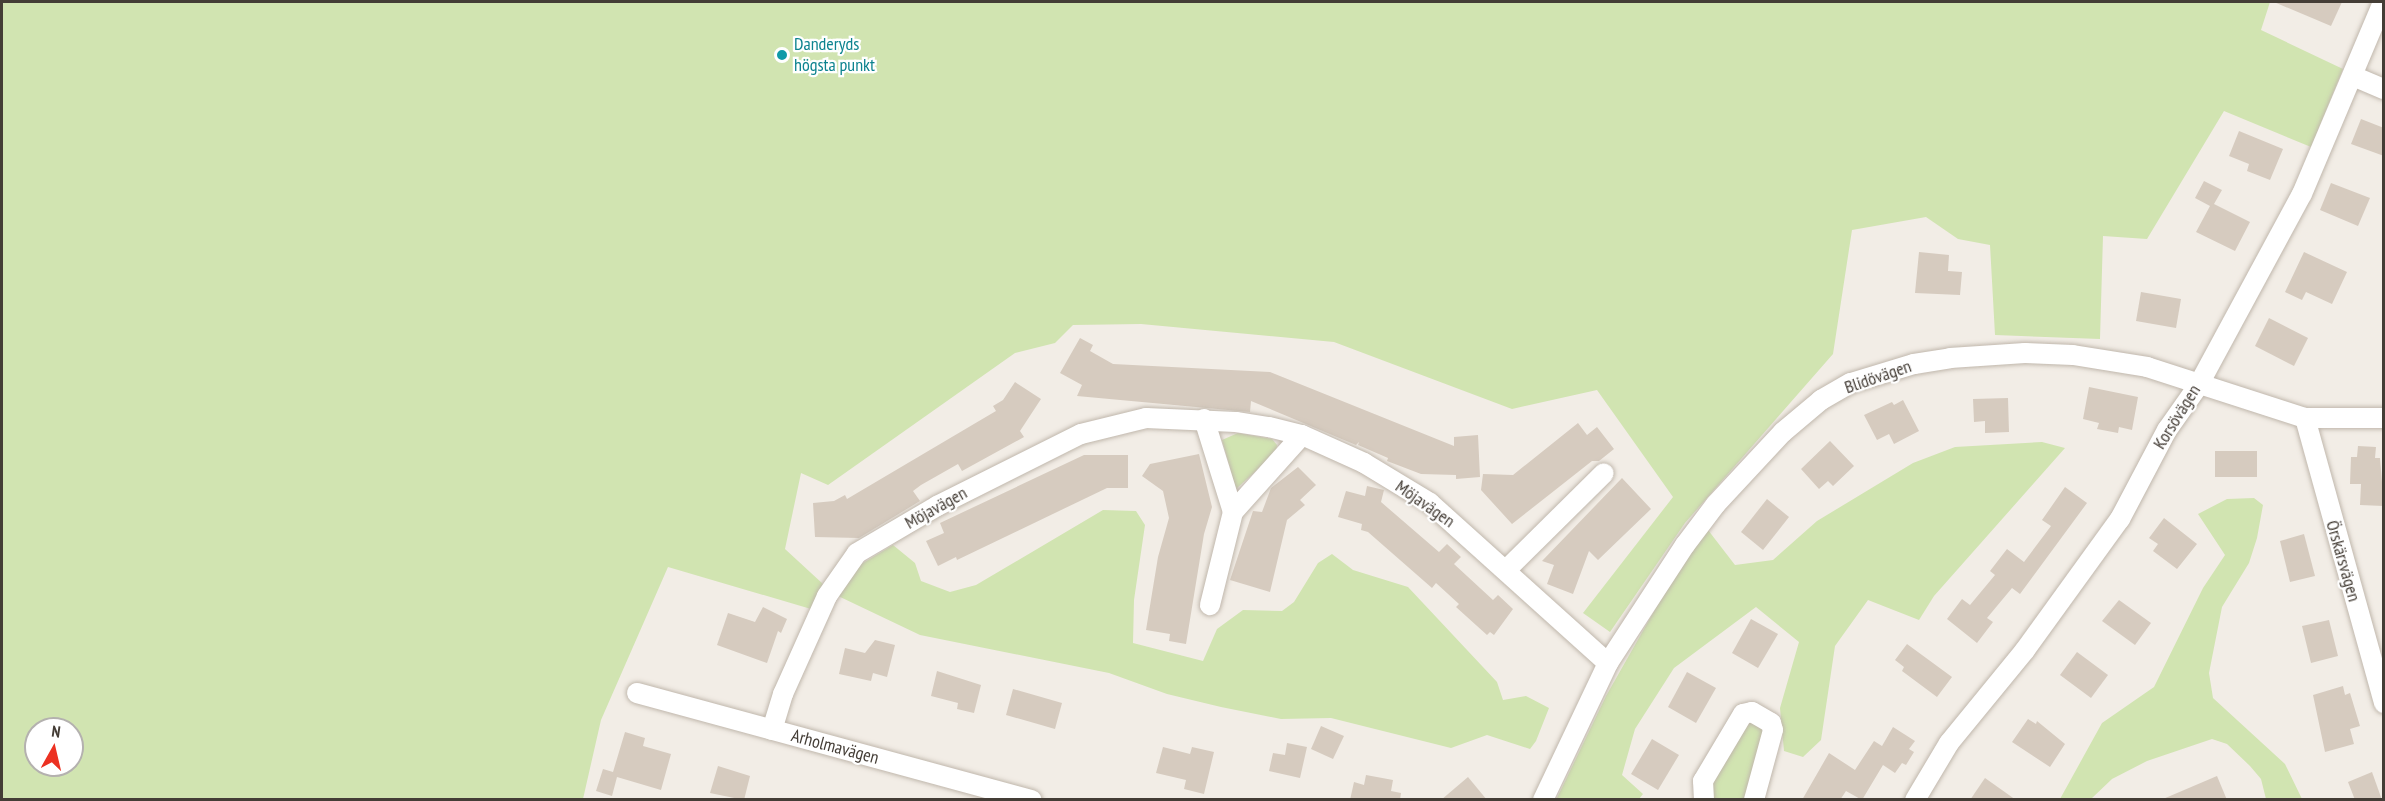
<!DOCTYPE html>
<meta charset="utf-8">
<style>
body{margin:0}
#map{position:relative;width:2385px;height:801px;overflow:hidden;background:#f2ede6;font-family:"PT Sans Narrow",sans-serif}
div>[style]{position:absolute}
.green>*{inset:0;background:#d1e4b1}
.building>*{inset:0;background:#d6cbbf}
.roads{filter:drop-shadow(0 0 2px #c0b7ac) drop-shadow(0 0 2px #c0b7ac)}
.minor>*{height:20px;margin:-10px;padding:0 10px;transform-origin:10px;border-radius:10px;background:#fff}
.dots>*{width:16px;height:16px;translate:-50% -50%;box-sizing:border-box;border:3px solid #fff;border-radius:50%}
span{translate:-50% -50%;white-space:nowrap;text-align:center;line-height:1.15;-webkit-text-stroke:4.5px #fff;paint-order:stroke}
.culture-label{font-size:18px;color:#0d838f}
.left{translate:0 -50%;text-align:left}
.street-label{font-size:18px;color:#443d36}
.frame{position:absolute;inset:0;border:3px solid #443d36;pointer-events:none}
.north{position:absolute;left:24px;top:717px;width:60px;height:60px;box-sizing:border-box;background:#fff;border:2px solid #b4b1af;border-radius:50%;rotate:8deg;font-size:16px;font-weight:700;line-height:24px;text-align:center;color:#443d36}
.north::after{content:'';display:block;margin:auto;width:21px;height:27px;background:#ec3122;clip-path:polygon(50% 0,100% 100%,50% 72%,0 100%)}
</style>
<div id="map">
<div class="green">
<i style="clip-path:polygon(evenodd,2px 2px,2270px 2px,2261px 30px,2343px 69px,2311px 147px,2224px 111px,2147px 239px,2103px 236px,2100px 339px,1995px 335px,1990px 245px,1958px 239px,1926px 217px,1852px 230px,1833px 354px,1685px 523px,1610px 632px,1583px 613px,1673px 497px,1597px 390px,1512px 409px,1334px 342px,1141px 324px,1073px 325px,1055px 343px,1015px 353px,828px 485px,801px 473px,785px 549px,823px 584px,811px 609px,668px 567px,601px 720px,583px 799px,2px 800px,2px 2px,36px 729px,72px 729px,72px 765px,36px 765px,36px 729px)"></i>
<i style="clip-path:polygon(1238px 433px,1272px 439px,1277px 445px,1276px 453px,1236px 489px,1222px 440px)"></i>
<i style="clip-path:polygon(2042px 442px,2065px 448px,1934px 596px,1919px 620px,1868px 600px,1835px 646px,1821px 740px,1803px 757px,1784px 751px,1780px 708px,1799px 642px,1756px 607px,1674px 668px,1635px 729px,1622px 775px,1643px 794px,1639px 799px,1556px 800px,1606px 696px,1678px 569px,1708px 530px,1735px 565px,1773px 560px,1817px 521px,1913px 463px,1955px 447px)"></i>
<i style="clip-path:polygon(2254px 498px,2263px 505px,2257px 538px,2249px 563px,2222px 607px,2209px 673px,2213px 698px,2285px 764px,2302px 799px,2266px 799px,2261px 779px,2250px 766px,2227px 744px,2212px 739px,2147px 761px,2112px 779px,2091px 799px,2060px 799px,2102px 723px,2154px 687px,2203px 588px,2225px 555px,2198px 514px,2227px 499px)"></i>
<i style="clip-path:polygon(1103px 510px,1136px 511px,1145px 525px,1134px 600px,1133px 643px,1203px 661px,1217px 629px,1243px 610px,1282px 611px,1294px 602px,1318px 563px,1332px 554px,1353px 570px,1408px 587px,1497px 682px,1503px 700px,1526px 696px,1549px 708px,1536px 741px,1530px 749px,1487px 735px,1451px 748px,1331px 718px,1281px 719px,1221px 707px,1167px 694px,1109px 673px,920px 635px,836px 595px,858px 566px,893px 545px,915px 563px,921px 581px,950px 592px,976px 585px)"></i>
<i style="clip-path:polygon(1753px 722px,1763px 730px,1747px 795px,1743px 800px,1714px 799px,1712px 785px,1739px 733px,1746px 723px)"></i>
</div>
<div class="building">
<i style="clip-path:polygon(2274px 2px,2342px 2px,2331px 26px)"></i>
<i style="clip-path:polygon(2361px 119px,2384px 128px,2384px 156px,2351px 144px)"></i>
<i style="clip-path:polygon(2239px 131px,2283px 149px,2270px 180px,2247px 171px,2249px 164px,2229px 156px)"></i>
<i style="clip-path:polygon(2204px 181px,2222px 190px,2214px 204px,2250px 222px,2235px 251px,2196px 232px,2210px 206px,2195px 198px)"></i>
<i style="clip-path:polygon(2331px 183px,2370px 198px,2358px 226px,2320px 210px)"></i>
<i style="clip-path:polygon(1919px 252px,1949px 255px,1948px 271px,1962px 272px,1960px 295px,1915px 293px)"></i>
<i style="clip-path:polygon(2304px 252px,2347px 272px,2332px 304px,2306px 292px,2302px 300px,2285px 292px)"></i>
<i style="clip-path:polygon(2141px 292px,2181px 299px,2176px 328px,2136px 321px)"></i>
<i style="clip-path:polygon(2269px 318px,2308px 338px,2294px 366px,2255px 346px)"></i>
<i style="clip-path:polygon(1080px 338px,1093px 345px,1090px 351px,1113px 364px,1270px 372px,1454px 446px,1454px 437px,1478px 435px,1480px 477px,1456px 479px,1456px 475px,1421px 474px,1387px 461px,1388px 458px,1358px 445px,1359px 442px,1356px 445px,1251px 401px,1250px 412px,1077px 396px,1082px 385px,1060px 373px)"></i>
<i style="clip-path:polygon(1015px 382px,1041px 399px,1020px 431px,1024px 437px,962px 471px,958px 464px,921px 485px,913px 491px,920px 501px,859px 538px,815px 537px,813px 503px,834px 501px,845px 495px,847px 499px,979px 421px,996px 411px,993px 406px,1003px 400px)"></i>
<i style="clip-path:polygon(2089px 387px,2138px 397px,2132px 430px,2119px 427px,2118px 433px,2097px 429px,2099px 423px,2083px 419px)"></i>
<i style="clip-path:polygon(2008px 398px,2009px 432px,1985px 433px,1985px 421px,1974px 422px,1973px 399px)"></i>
<i style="clip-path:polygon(1903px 400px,1919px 431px,1894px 444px,1889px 434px,1877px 440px,1864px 415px,1892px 402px,1894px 405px)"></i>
<i style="clip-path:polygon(1578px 423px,1587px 435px,1597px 427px,1614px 449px,1599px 461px,1592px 461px,1512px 524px,1481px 490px,1483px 474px,1513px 475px)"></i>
<i style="clip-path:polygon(1830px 441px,1854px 466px,1833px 486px,1828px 481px,1819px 489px,1801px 469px)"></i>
<i style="clip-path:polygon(2358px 446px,2376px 447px,2375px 458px,2380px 458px,2384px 506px,2360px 505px,2361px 484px,2350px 484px,2351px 457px,2357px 457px)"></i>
<i style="clip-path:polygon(2215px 451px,2257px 451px,2257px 477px,2215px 477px)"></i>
<i style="clip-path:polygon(1199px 454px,1212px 507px,1204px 534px,1186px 644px,1169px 641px,1170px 634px,1146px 630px,1158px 557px,1169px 518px,1163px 491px,1142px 476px,1150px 464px)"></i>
<i style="clip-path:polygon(1084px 455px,1128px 455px,1128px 488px,1107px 488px,957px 560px,956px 557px,938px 566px,926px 541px,944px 533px,940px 523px)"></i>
<i style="clip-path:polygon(1298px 467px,1316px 485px,1300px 500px,1305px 505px,1287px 520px,1270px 592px,1230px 580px,1253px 511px,1262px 512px,1271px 488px)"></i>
<i style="clip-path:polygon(1622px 478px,1651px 509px,1598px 560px,1589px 551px,1573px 594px,1547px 584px,1554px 565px,1542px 561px)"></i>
<i style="clip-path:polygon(1367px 486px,1384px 490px,1381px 502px,1439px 552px,1447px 544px,1461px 557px,1454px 564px,1493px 600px,1498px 595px,1513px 609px,1494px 635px,1490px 632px,1487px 635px,1456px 607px,1459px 604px,1436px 583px,1432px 588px,1368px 532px,1361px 530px,1362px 524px,1338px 517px,1346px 491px,1365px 496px)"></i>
<i style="clip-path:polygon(2065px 487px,2087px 503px,2020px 594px,2012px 588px,1987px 618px,1993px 622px,1977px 643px,1947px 619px,1962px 599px,1970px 605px,1995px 575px,1990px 571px,2007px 549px,2024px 562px,2051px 526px,2042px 520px)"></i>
<i style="clip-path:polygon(1767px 499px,1789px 517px,1763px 550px,1741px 532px)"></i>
<i style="clip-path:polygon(2164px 518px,2197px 544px,2177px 569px,2153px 551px,2158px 544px,2149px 538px)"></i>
<i style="clip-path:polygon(2304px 534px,2315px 576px,2290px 582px,2280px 541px)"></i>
<i style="clip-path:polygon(2119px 600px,2151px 623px,2135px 645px,2102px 621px)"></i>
<i style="clip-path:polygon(763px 607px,787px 619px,781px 633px,778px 631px,767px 663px,717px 645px,728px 613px,755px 622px)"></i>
<i style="clip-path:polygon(1751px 619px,1778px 634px,1758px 668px,1732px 653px)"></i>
<i style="clip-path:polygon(2329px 620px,2338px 656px,2311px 663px,2302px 626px)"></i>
<i style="clip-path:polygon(875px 640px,895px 645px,887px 677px,873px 673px,871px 681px,839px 674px,845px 648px,865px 653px)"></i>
<i style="clip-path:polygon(1907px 644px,1952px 677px,1937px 697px,1902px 671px,1904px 667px,1895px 660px)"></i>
<i style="clip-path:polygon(2077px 652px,2108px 675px,2091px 698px,2060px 675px)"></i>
<i style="clip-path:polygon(937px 671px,981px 685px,974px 713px,957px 709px,958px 703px,931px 696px)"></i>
<i style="clip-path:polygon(1687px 672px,1716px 688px,1696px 723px,1668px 707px)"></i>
<i style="clip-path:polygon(2343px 686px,2345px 695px,2350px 693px,2360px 726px,2350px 729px,2354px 744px,2325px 752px,2313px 695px)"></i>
<i style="clip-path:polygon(1013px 689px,1062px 703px,1055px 729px,1006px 715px)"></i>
<i style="clip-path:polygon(2028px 719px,2036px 724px,2037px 721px,2065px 744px,2050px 767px,2012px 742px)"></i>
<i style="clip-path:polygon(1321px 726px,1344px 736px,1333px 759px,1311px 749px)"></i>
<i style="clip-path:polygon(1893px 727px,1915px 741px,1909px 749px,1914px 752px,1906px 765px,1902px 763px,1895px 773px,1883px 765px,1862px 800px,1846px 791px,1840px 800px,1802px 800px,1829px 753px,1855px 770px,1874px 741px,1882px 746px)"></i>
<i style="clip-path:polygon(625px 732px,645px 738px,643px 746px,671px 754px,661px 790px,617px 777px,612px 796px,596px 791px,603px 769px,613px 772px)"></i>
<i style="clip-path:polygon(1652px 739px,1679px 755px,1658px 790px,1631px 774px)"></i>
<i style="clip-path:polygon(1287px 743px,1307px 747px,1300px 778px,1269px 771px,1273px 753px,1285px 755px)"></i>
<i style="clip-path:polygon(1163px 747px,1190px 754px,1192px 747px,1214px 752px,1204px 794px,1184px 789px,1186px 780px,1156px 773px)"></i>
<i style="clip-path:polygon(718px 766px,750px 776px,744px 800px,710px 793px)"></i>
<i style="clip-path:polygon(2372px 772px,2382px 800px,2355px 800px,2348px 782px)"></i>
<i style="clip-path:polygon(1366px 775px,1393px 780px,1391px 791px,1401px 793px,1400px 800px,1350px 800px,1354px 782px,1364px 785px)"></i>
<i style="clip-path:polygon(2217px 776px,2227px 800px,2163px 800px,2163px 799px)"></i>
<i style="clip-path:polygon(1468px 777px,1487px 800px,1441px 800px)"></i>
<i style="clip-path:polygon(1985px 778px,2016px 800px,1970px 800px)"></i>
</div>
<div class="roads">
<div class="minor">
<i style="left:2353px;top:76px;width:34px;rotate:23deg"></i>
<i style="left:2305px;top:418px;width:296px;rotate:74.5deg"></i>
<i style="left:1204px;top:419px;width:97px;rotate:72.7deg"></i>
<i style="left:1233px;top:512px;width:96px;rotate:103.9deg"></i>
<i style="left:1233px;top:512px;width:103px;rotate:-48.1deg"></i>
<i style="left:1507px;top:569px;width:136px;rotate:-44.7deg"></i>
<i style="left:637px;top:693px;width:409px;rotate:15.2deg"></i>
<i style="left:772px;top:730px;width:38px;rotate:-73deg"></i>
<i style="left:783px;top:694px;width:107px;rotate:-65.8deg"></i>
<i style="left:827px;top:596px;width:52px;rotate:-55.1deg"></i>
<i style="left:857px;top:553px;width:93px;rotate:-30.4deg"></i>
<i style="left:937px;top:506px;width:161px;rotate:-26.6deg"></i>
<i style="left:1081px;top:434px;width:67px;rotate:-13.8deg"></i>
<i style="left:1146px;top:418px;width:90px;rotate:2.5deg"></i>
<i style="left:1236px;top:422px;width:33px;rotate:9deg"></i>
<i style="left:1269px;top:427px;width:34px;rotate:14deg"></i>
<i style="left:1302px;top:435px;width:68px;rotate:24.3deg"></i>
<i style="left:1364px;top:463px;width:77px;rotate:31.2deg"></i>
<i style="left:1430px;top:503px;width:239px;rotate:42deg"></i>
<i style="left:1543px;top:800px;width:152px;rotate:-64.6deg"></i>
<i style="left:1608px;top:663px;width:141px;rotate:-56.9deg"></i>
<i style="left:1685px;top:545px;width:51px;rotate:-52.9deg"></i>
<i style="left:1716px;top:504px;width:98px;rotate:-47.1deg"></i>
<i style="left:1783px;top:432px;width:50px;rotate:-40.1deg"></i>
<i style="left:1821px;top:400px;width:34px;rotate:-30deg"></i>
<i style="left:1851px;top:383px;width:66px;rotate:-16.8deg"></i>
<i style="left:1914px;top:364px;width:36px;rotate:-9deg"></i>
<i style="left:1950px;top:358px;width:75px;rotate:-3.8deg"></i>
<i style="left:2025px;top:353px;width:48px;rotate:2.4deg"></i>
<i style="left:2073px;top:355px;width:75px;rotate:9.2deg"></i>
<i style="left:2147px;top:367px;width:166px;rotate:17.9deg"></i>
<i style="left:2305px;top:418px;width:79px"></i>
<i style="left:1704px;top:800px;width:19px;rotate:-93deg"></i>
<i style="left:1703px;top:781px;width:78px;rotate:-59.2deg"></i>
<i style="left:1743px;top:714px;width:9px;rotate:-13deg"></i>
<i style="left:1752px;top:712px;width:22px;rotate:30deg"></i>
<i style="left:1771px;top:723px;width:7px;rotate:74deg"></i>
<i style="left:1773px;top:730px;width:73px;rotate:105.2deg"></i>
<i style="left:1915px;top:800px;width:66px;rotate:-59.2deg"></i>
<i style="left:1949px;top:743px;width:120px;rotate:-50.7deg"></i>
<i style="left:2025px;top:650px;width:162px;rotate:-54.1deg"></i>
<i style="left:2120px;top:519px;width:101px;rotate:-62.2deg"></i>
<i style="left:2167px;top:430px;width:54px;rotate:-54.8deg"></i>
<i style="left:2198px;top:386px;width:218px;rotate:-61.6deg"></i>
<i style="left:2302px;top:194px;width:208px;rotate:-67.1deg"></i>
</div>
</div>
<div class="dots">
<i style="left:782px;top:55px;background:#0f9aa8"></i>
</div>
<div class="culture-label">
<span class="left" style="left:794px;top:55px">Danderyds<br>högsta punkt</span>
</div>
<div class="street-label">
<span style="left:1878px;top:377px;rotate:-19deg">Blidövägen</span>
<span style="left:2177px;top:417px;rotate:-58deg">Korsövägen</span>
<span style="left:1425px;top:504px;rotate:35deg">Möjavägen</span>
<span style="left:936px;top:508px;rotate:-29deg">Möjavägen</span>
<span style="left:2343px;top:561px;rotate:74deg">Örskärsvägen</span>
<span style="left:835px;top:747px;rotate:15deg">Arholmavägen</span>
</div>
<div class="frame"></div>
<div class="north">N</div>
</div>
